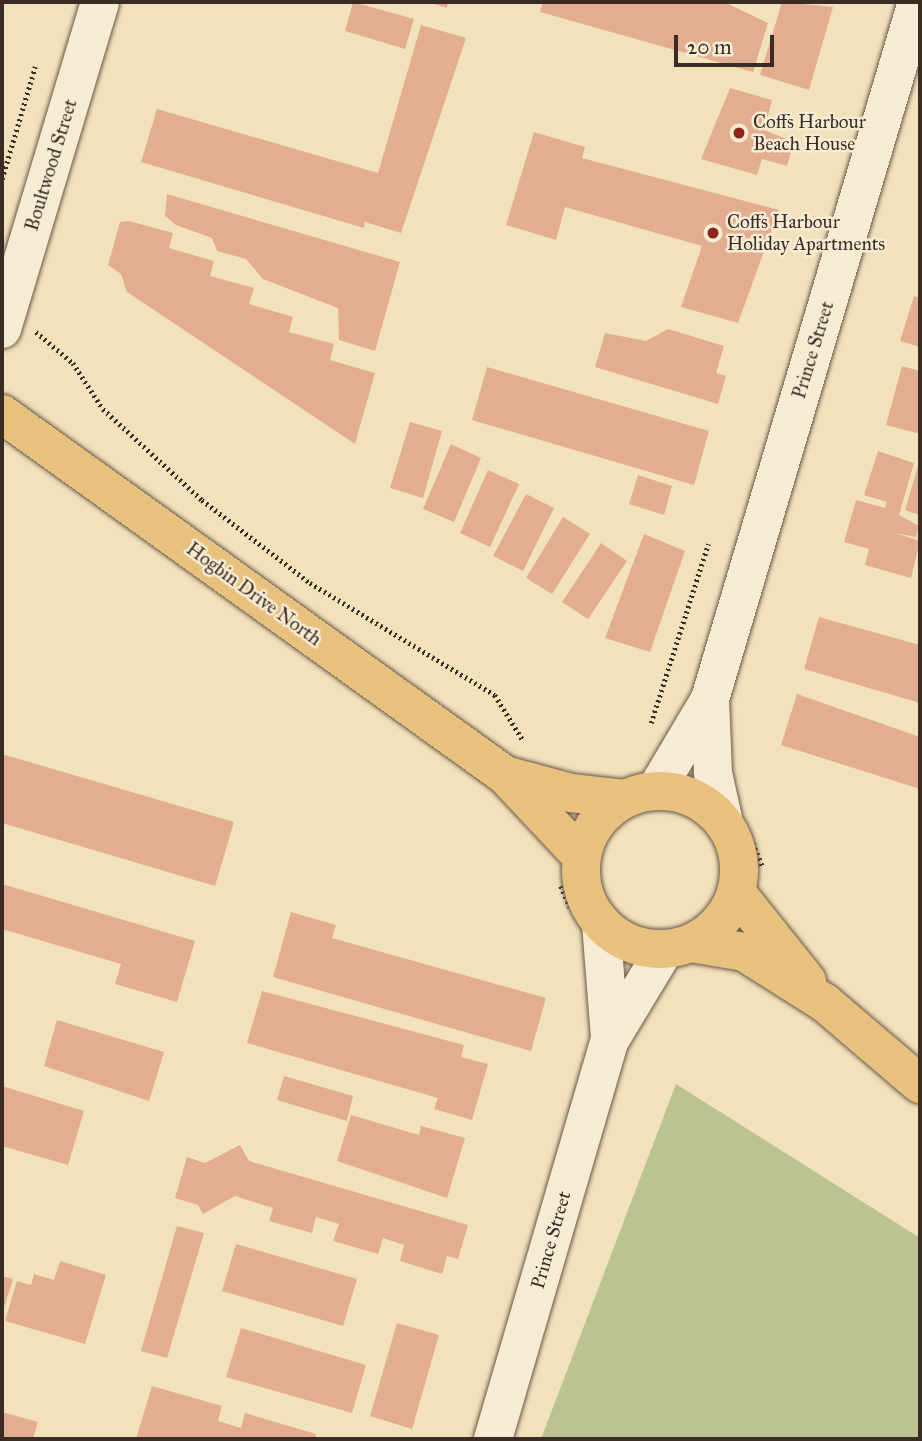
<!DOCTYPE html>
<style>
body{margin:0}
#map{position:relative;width:922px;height:1441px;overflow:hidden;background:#f2e2bb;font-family:"IM FELL Great Primer",serif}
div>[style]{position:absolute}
.green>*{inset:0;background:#bac391}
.building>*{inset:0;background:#e3ad90}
.path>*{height:4.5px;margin-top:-2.25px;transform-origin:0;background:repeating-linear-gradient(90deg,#3b2b25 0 2px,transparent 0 5.5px)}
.roads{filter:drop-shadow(0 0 2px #69594a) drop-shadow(0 0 2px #69594a)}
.minor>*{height:38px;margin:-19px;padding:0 19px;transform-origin:19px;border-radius:19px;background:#f7ecd3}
.major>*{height:38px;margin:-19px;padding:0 19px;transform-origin:19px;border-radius:19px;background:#e9c17e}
.major>.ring{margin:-19px;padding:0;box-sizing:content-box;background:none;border:38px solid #e9c17e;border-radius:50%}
.dots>*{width:19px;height:19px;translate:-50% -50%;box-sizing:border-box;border:4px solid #f7ecd3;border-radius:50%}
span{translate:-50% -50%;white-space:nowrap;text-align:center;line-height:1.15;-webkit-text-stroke:5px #f7ecd3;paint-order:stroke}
.poi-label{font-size:19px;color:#3b2b25}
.left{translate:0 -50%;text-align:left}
.street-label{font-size:19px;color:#3b2b25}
.frame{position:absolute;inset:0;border:4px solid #3b2b25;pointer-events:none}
.scale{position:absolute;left:674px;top:35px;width:100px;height:32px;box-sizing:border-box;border:4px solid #3b2b25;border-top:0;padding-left:9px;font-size:21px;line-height:24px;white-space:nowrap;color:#3b2b25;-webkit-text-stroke:5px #f7ecd3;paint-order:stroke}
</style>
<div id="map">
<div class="green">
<i style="clip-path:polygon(676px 1084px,920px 1238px,920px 1439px,541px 1439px)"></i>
</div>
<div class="building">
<i style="clip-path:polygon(353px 2px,414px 19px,405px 49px,345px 31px)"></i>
<i style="clip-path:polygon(428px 2px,448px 2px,447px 8px)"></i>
<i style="clip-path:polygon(543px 2px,724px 2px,768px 23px,753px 72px,540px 12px)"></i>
<i style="clip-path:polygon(782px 2px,833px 7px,809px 90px,760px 75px)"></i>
<i style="clip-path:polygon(421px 25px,466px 38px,401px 233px,365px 222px,364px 228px,141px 162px,157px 109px,378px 173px)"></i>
<i style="clip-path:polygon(730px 88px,772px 100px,764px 130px,794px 142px,787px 166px,762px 159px,757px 175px,701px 159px)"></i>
<i style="clip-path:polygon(534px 132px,585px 147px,582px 158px,779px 210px,738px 323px,681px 307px,702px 246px,565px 207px,556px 240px,506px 225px)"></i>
<i style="clip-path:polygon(167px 194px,400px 262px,375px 351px,339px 340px,338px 308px,263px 279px,246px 259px,217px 251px,212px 238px,176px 225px,165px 216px)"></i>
<i style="clip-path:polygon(129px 221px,173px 233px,169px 248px,214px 261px,210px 276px,254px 288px,249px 304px,293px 317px,289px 332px,334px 344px,330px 360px,375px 373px,355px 444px,127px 292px,121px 274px,108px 265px,120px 222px)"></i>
<i style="clip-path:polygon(914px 296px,920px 298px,920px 347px,900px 341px)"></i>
<i style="clip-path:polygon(668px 329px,724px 346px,716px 373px,726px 376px,718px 404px,595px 367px,605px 333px,646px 341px)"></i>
<i style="clip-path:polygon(902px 366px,920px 371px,920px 434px,886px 425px)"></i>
<i style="clip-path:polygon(487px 367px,709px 431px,694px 485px,472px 420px)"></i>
<i style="clip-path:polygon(410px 422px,442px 431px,423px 498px,390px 488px)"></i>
<i style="clip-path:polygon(451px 444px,481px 458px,454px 522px,423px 509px)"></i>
<i style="clip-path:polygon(878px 451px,914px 463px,899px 515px,919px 526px,916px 537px,895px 533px,920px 541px,911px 578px,865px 565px,869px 549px,844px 542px,856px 500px,885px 508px,887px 502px,864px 495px)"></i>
<i style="clip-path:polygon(918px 466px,920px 467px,920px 515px,905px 510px)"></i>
<i style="clip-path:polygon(488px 470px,519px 484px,490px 547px,460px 533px)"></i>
<i style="clip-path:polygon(638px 475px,672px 486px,664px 515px,629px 504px)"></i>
<i style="clip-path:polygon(526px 494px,554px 508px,523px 571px,493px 556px)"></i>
<i style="clip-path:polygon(563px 517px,590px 534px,552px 594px,526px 578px)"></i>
<i style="clip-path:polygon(644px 534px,685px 551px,650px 652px,605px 638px)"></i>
<i style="clip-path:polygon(601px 543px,627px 561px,588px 619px,562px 602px)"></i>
<i style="clip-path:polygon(819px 617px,920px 645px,920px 703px,804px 669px)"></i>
<i style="clip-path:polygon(797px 694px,920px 737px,920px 789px,781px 745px)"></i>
<i style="clip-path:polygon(2px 754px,234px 822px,215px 886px,2px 823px)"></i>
<i style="clip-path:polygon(2px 884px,195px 941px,177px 1002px,115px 984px,121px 964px,2px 929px)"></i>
<i style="clip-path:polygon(291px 912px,336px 925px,332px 938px,546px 998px,531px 1051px,273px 977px)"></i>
<i style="clip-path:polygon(262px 991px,464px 1045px,461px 1057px,488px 1064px,472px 1120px,434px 1109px,438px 1098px,247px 1043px)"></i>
<i style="clip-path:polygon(57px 1020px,164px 1052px,149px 1101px,44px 1066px)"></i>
<i style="clip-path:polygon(284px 1076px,353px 1096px,347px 1121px,277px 1100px)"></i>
<i style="clip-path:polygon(2px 1086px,84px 1111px,68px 1165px,2px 1146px)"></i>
<i style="clip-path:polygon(351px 1115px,419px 1135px,421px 1126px,465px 1138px,447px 1198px,337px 1161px)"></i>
<i style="clip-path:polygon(240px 1145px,249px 1161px,468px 1225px,458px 1259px,447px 1256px,442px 1274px,400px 1261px,404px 1245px,383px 1238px,378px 1254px,333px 1241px,339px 1224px,316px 1217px,312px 1233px,269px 1221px,273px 1208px,235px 1196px,203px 1214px,198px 1205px,175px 1198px,187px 1157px,205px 1163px)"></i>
<i style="clip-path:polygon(177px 1226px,204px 1233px,167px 1358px,141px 1351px)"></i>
<i style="clip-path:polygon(236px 1244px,357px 1279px,343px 1326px,222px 1291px)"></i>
<i style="clip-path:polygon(60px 1261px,106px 1275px,85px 1344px,5px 1321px,17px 1281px,31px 1285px,34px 1274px,54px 1280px)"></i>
<i style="clip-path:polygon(2px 1276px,13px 1279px,2px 1314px)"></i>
<i style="clip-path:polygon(397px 1323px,439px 1335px,412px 1429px,370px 1416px)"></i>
<i style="clip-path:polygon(241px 1328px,366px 1365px,352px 1413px,226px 1377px)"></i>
<i style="clip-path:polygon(152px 1386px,222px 1406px,218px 1421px,241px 1428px,245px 1413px,316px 1434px,315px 1439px,136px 1439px)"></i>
<i style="clip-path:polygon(2px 1412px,38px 1422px,33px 1439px,2px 1439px)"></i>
</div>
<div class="path">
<i style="left:2px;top:179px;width:117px;rotate:-73.6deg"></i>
<i style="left:36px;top:332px;width:48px;rotate:40deg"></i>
<i style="left:73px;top:363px;width:55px;rotate:56.9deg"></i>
<i style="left:103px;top:409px;width:134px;rotate:42.6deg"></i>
<i style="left:202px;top:500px;width:136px;rotate:37.5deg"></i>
<i style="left:310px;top:583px;width:216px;rotate:31.2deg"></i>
<i style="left:495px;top:695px;width:55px;rotate:58.3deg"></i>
<i style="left:651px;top:723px;width:188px;rotate:-72.3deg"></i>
<i style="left:753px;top:843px;width:27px;rotate:68deg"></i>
<i style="left:561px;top:886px;width:23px;rotate:67deg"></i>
</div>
<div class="roads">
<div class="minor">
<i style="left:2px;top:329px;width:341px;rotate:-73.3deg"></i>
<i style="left:710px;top:699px;width:74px;rotate:87.7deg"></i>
<i style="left:713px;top:773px;width:51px;rotate:77.6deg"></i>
<i style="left:656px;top:790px;width:106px;rotate:-59.3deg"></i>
<i style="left:710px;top:699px;width:727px;rotate:-73.46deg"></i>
<i style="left:601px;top:923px;width:115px;rotate:85.5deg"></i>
<i style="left:493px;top:1439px;width:416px;rotate:-73.7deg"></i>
<i style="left:610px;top:1040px;width:106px;rotate:-58.9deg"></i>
</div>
<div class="major">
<i style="left:2px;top:414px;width:619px;rotate:35.67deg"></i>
<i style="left:505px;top:775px;width:112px;rotate:46.8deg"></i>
<i style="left:505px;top:775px;width:68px;rotate:15.3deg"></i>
<i style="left:571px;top:793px;width:53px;rotate:6.5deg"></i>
<i class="ring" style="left:581px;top:791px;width:120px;height:120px"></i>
<i style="left:736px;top:892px;width:114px;rotate:51.4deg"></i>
<i style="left:691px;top:943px;width:54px;rotate:9.6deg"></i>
<i style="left:744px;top:952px;width:96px;rotate:32.2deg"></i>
<i style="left:825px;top:1003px;width:125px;rotate:40.5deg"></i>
</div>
</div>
<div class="dots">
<i style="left:739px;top:133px;background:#8f2418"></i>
<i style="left:713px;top:233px;background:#8f2418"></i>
</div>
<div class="poi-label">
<span class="left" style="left:753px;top:133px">Coffs Harbour<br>Beach House</span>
<span class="left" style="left:727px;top:233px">Coffs Harbour<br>Holiday Apartments</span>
</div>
<div class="street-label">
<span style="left:51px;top:165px;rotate:-73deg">Boultwood Street</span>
<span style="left:813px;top:350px;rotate:-73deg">Prince Street</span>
<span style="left:254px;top:594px;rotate:36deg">Hogbin Drive North</span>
<span style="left:551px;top:1240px;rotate:-74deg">Prince Street</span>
</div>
<div class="frame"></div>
<div class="scale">20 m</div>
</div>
